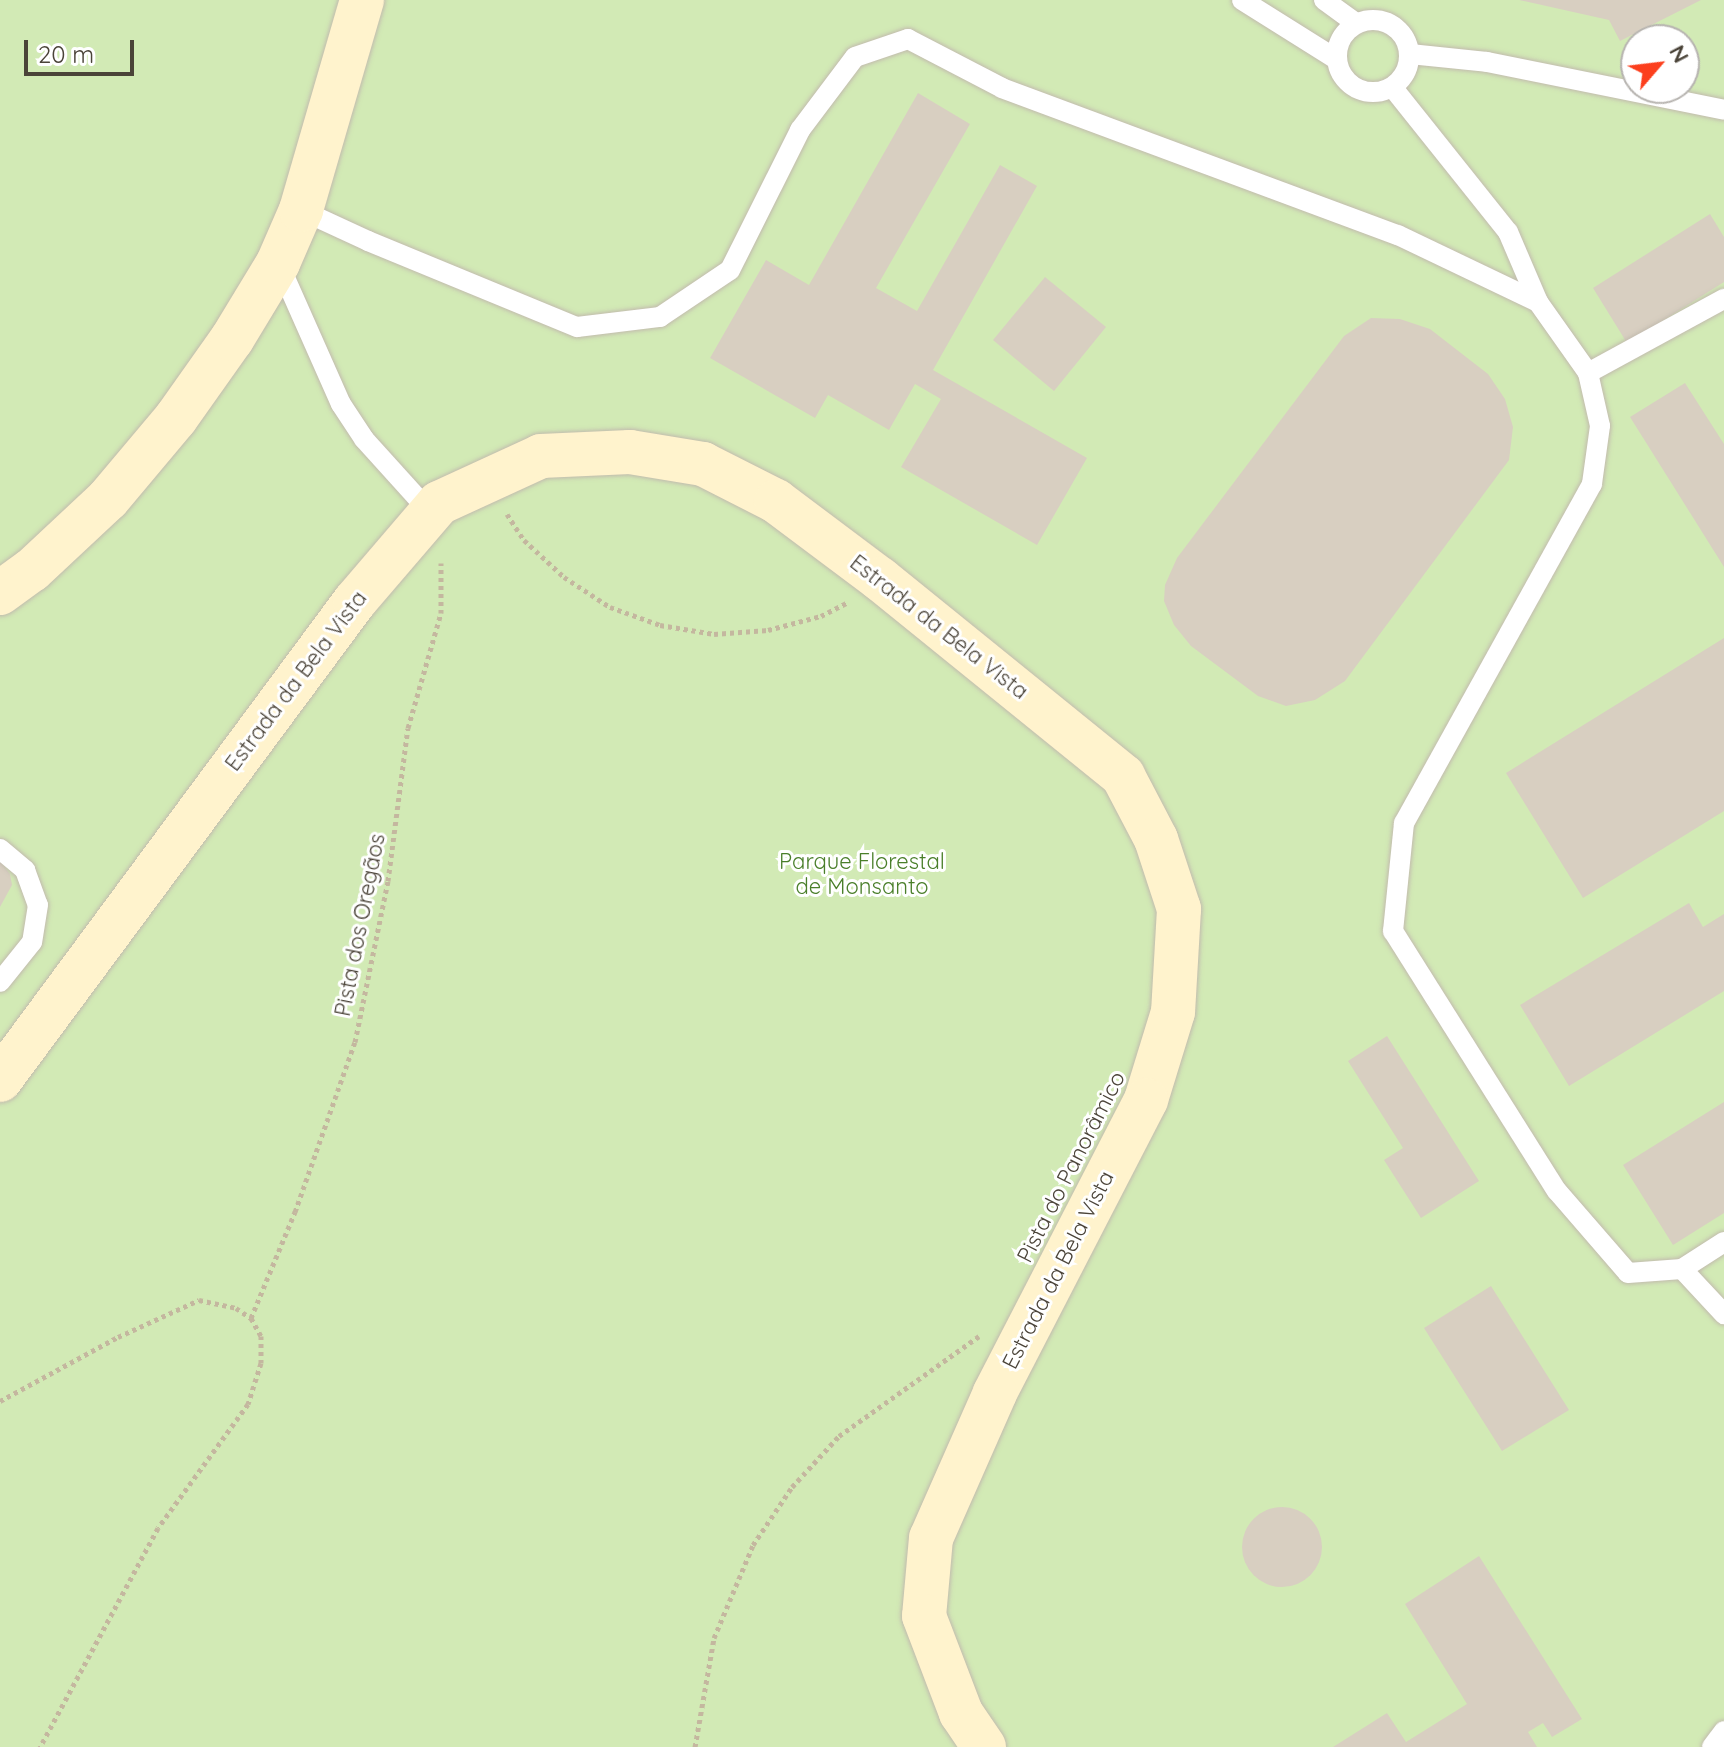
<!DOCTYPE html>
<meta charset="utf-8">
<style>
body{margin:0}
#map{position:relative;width:1724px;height:1747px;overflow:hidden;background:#f6f3ec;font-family:Quicksand,sans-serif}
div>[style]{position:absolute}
.green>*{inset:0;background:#d2eab5}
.building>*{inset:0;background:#d8cfc1}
.round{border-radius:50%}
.path>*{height:5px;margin-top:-2.5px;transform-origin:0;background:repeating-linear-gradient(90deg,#c4b79f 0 4px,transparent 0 8px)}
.roads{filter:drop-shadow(0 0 2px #c2bbae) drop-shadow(0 0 2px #c2bbae)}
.lane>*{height:20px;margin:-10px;padding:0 10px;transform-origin:10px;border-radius:10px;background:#fff}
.lane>.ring{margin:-10px;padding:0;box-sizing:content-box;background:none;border:20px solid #fff;border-radius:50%}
.secondary>*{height:44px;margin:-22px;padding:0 22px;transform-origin:22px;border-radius:22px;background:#fff3cd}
span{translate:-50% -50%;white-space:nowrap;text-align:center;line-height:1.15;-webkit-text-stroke:6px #fff;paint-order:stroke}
.street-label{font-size:22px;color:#4b4439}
.park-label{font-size:22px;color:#4a7f2a}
.north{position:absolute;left:1620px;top:24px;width:80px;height:80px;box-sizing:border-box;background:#fff;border:2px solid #b7b4b0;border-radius:50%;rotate:62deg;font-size:22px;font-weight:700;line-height:32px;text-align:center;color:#4b4439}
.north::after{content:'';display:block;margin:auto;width:28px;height:36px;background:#fc3f1d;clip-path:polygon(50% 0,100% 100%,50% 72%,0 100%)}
.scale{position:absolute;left:24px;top:40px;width:110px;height:36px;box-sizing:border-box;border:4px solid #4b4439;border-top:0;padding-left:10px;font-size:24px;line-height:28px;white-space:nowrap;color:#4b4439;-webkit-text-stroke:6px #fff;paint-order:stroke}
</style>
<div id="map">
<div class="green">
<i style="clip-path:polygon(evenodd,0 0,1724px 0,1724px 1747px,0 1747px,0 0,1636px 40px,1684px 40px,1684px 88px,1636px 88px,1636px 40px)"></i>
</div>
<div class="building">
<i style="clip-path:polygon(1519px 0,1701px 0,1620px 41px,1609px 20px)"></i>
<i style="clip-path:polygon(918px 93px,970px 124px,876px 288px,917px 311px,1000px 165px,1037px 186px,933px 370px,1087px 458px,1037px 545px,901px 467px,941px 399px,915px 384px,889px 430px,828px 395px,815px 418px,710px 358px,766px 260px,809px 285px)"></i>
<i style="clip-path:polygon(1710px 214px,1724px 237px,1724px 282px,1627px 343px,1593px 288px)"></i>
<i style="clip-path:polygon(1045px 277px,1106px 327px,1054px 391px,993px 340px)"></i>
<i style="clip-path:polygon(1371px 318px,1400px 319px,1430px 329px,1488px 374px,1505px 399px,1513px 427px,1509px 460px,1345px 681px,1315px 700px,1286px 706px,1258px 696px,1191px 646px,1174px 625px,1164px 601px,1165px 585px,1177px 558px,1344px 336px)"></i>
<i style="clip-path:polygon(1685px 383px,1724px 444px,1724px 567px,1630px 417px)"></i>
<i style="clip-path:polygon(1724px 638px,1724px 811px,1583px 898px,1506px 773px)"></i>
<i style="clip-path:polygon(0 861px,10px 874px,12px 885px,0 907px)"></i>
<i style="clip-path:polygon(1689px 903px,1703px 927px,1724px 914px,1724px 991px,1569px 1086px,1520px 1005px)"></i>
<i style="clip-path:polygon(1387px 1036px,1479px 1181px,1421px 1218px,1384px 1160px,1403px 1148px,1348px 1061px)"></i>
<i style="clip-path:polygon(1724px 1102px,1724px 1213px,1673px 1245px,1623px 1165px)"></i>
<i style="clip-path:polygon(1491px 1286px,1569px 1410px,1502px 1451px,1424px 1328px)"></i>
<i class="round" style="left:1242px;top:1507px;width:80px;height:80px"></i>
<i style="clip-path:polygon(1479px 1556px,1582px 1719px,1552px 1737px,1543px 1723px,1528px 1732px,1537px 1747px,1333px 1747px,1387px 1713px,1406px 1742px,1467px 1704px,1405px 1604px)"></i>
</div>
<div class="path">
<i style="left:507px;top:514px;width:31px;rotate:57deg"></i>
<i style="left:524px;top:540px;width:54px;rotate:42.8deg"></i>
<i style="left:564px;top:577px;width:55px;rotate:33.1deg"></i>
<i style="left:610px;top:607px;width:53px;rotate:19.8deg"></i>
<i style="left:660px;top:625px;width:55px;rotate:9.5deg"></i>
<i style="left:714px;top:634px;width:54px;rotate:-4.2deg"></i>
<i style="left:768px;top:630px;width:55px;rotate:-14.8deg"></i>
<i style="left:821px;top:616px;width:29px;rotate:-27deg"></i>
<i style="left:251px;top:1318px;width:115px;rotate:-67.5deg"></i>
<i style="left:295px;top:1212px;width:180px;rotate:-70.6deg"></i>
<i style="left:355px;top:1042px;width:164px;rotate:-78.4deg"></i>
<i style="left:388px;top:881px;width:154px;rotate:-82.6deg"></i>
<i style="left:408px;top:728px;width:120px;rotate:-74deg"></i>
<i style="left:441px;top:613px;width:50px;rotate:-90deg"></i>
<i style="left:0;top:1401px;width:134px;rotate:-28.5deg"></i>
<i style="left:118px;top:1337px;width:89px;rotate:-24.6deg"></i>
<i style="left:199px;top:1300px;width:38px;rotate:12deg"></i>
<i style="left:236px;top:1308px;width:18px;rotate:34deg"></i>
<i style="left:251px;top:1318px;width:21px;rotate:61deg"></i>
<i style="left:261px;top:1336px;width:27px;rotate:90deg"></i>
<i style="left:261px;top:1363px;width:43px;rotate:107.6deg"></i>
<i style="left:248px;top:1404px;width:153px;rotate:126deg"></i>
<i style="left:158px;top:1528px;width:249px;rotate:118.3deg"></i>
<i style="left:695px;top:1747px;width:111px;rotate:-80.1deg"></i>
<i style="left:714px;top:1638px;width:101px;rotate:-67.2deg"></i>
<i style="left:753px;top:1545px;width:70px;rotate:-56.1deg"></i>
<i style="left:792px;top:1487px;width:69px;rotate:-47.3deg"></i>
<i style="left:839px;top:1436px;width:172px;rotate:-35.5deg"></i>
</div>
<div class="roads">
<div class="lane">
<i style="left:1242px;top:0;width:111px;rotate:32.1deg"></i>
<i style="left:1324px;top:0;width:39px;rotate:36deg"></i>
<i class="ring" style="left:1337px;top:20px;width:52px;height:52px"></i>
<i style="left:1410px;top:54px;width:77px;rotate:5.9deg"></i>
<i style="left:1487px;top:62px;width:242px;rotate:11.4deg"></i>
<i style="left:1393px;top:88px;width:184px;rotate:51.4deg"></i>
<i style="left:1508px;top:232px;width:76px;rotate:66.8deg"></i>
<i style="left:301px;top:210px;width:74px;rotate:24.8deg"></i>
<i style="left:368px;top:241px;width:226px;rotate:22.4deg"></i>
<i style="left:577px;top:327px;width:84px;rotate:-6.9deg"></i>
<i style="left:660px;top:317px;width:84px;rotate:-33.9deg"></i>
<i style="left:730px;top:270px;width:157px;rotate:-63.4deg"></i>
<i style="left:800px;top:130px;width:91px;rotate:-53deg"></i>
<i style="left:855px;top:57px;width:56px;rotate:-18.8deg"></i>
<i style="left:908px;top:39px;width:106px;rotate:27.5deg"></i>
<i style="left:1002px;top:88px;width:422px;rotate:20.4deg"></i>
<i style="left:1398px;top:235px;width:155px;rotate:25.6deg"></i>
<i style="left:1538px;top:302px;width:87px;rotate:54.8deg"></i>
<i style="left:1588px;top:373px;width:54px;rotate:77.2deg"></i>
<i style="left:1600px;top:426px;width:59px;rotate:97.9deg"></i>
<i style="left:1592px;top:484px;width:388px;rotate:119deg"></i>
<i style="left:1404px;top:823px;width:109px;rotate:95.8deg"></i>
<i style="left:1393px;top:931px;width:307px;rotate:57.8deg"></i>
<i style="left:1557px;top:1191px;width:108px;rotate:49.1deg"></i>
<i style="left:1628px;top:1273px;width:54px;rotate:-4.2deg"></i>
<i style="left:1682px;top:1269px;width:50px;rotate:-32.7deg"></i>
<i style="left:278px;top:262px;width:155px;rotate:66.1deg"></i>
<i style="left:341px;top:404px;width:42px;rotate:56.7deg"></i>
<i style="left:364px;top:439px;width:98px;rotate:47.9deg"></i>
<i style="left:1588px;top:373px;width:155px;rotate:-28.6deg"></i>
<i style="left:0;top:849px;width:33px;rotate:40deg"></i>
<i style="left:25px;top:870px;width:37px;rotate:70deg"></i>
<i style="left:38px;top:905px;width:37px;rotate:99deg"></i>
<i style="left:32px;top:942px;width:51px;rotate:128.7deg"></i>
<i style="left:1682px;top:1269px;width:62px;rotate:47deg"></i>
<i style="left:1712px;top:1747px;width:20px;rotate:-53deg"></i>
</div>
<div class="secondary">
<i style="left:0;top:593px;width:39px;rotate:-36deg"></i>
<i style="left:32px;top:570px;width:104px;rotate:-43.1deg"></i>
<i style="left:108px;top:499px;width:106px;rotate:-50deg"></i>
<i style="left:176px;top:418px;width:97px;rotate:-54.7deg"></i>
<i style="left:232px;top:339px;width:89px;rotate:-58.8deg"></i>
<i style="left:278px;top:263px;width:58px;rotate:-66.5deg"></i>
<i style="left:301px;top:210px;width:219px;rotate:-73.8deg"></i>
<i style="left:0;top:1080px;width:596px;rotate:-53.46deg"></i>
<i style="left:355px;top:601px;width:129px;rotate:-49.4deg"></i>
<i style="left:439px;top:503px;width:112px;rotate:-24.7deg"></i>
<i style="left:541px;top:456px;width:89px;rotate:-2.6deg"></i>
<i style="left:630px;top:452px;width:74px;rotate:9.3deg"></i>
<i style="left:703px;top:464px;width:82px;rotate:26.9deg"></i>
<i style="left:776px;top:501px;width:130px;rotate:36.9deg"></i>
<i style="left:880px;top:579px;width:313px;rotate:39deg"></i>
<i style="left:1123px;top:776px;width:71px;rotate:62.4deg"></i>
<i style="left:1156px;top:839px;width:74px;rotate:71.8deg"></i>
<i style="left:1179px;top:909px;width:103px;rotate:93.3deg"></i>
<i style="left:1173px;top:1012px;width:92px;rotate:107.1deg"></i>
<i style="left:1146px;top:1100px;width:330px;rotate:117.3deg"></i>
<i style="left:995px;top:1393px;width:158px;rotate:113.8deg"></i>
<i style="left:931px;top:1538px;width:78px;rotate:95.1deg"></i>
<i style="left:924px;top:1616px;width:104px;rotate:69.1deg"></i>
<i style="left:961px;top:1713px;width:41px;rotate:55.9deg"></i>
</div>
</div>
<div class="street-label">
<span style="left:939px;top:627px;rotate:38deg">Estrada da Bela Vista</span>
<span style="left:296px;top:681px;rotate:-53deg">Estrada da Bela Vista</span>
<span style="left:360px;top:925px;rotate:-79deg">Pista dos Oregãos</span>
<span style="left:1071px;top:1167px;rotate:-63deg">Pista do Panorâmico</span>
<span style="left:1058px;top:1270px;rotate:-63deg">Estrada da Bela Vista</span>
</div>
<div class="park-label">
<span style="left:862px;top:874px">Parque Florestal<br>de Monsanto</span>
</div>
<div class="north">N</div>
<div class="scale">20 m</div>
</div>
